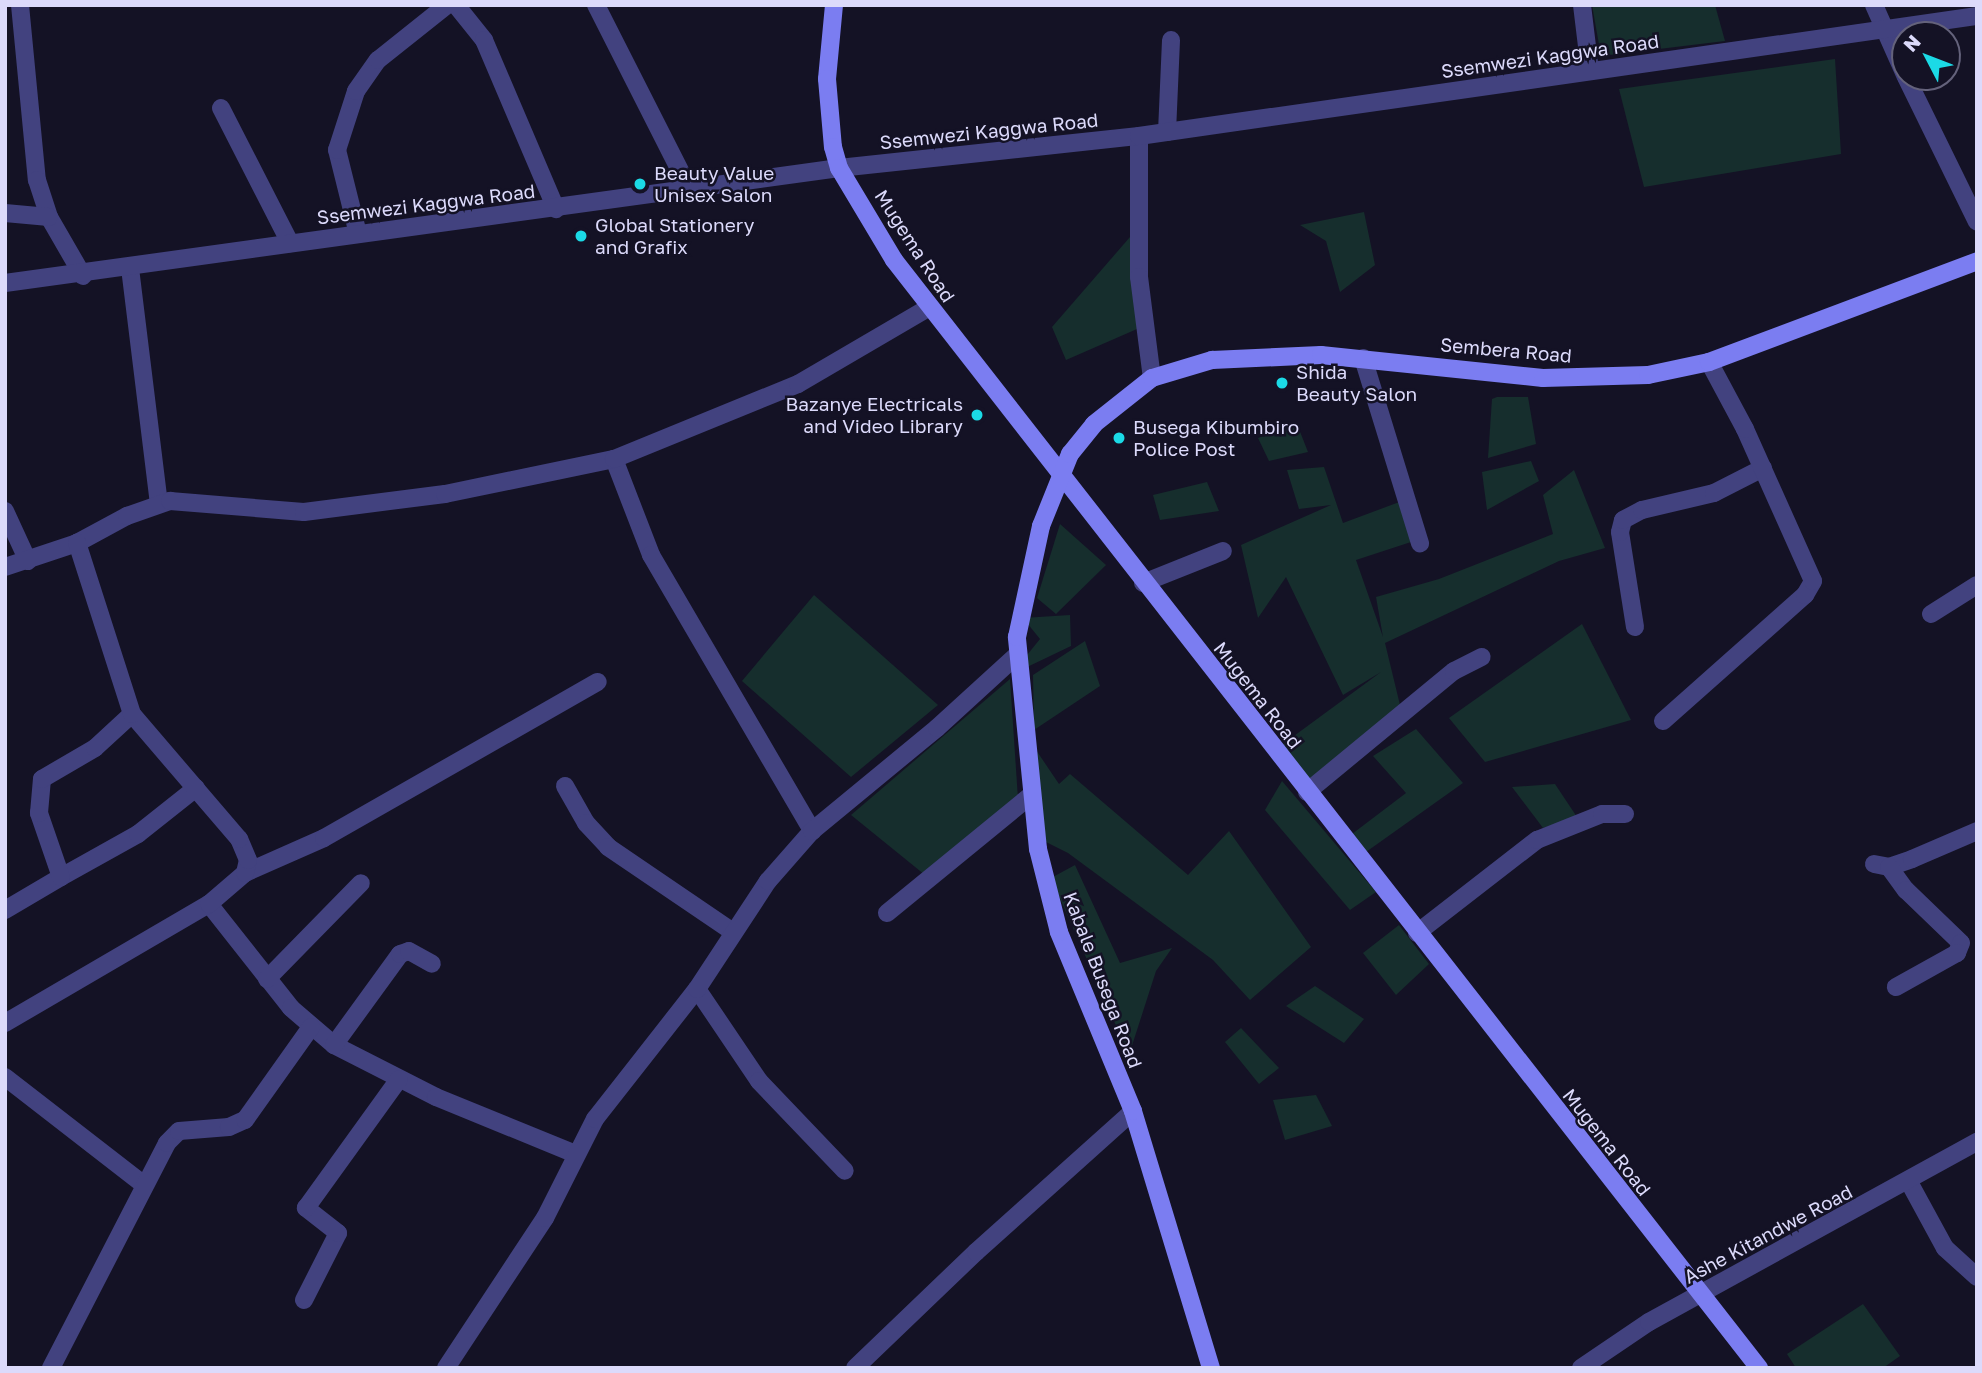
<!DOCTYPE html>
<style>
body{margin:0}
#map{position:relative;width:1982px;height:1373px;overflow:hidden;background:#141225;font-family:"Golos Text",sans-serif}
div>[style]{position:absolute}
.green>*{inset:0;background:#162e2d}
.street>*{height:18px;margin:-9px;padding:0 9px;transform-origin:9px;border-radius:9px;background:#42427f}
.secondary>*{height:18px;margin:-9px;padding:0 9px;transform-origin:9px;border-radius:9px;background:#7b7df1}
.dots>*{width:19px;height:19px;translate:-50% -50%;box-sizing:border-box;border:4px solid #141225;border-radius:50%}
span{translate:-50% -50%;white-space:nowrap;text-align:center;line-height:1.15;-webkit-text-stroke:5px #141225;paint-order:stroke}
.street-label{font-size:19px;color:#dcdafb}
.poi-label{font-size:19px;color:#dcdafb}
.left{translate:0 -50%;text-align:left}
.right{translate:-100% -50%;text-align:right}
.frame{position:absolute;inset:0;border:7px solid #dcdafb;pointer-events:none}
.north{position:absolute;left:1891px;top:21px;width:70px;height:70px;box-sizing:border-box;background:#141225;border:2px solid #64627b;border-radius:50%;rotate:312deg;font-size:19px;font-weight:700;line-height:28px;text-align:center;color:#dcdafb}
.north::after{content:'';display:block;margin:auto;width:24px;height:32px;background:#1bdae6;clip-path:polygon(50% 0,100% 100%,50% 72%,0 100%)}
</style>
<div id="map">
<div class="green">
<i style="clip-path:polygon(1592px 5px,1715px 5px,1725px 41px,1601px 56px)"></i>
<i style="clip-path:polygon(1835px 59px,1841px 154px,1644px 187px,1619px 89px)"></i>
<i style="clip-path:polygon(1364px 212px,1375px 265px,1340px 292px,1326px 241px,1300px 225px)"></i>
<i style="clip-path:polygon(1130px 237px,1137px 329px,1066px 360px,1052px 327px)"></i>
<i style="clip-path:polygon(1497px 397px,1528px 397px,1536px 444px,1488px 458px,1492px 399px)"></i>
<i style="clip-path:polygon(1297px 424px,1308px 452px,1269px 461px,1258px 438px)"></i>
<i style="clip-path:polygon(1531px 461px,1539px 481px,1487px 510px,1482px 472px)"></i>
<i style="clip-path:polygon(1324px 467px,1343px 523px,1402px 501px,1411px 542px,1356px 560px,1383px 637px,1376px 597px,1439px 579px,1553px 534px,1543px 495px,1574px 470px,1605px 548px,1559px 561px,1385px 643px,1400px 705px,1303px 786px,1283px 744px,1381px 672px,1343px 695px,1286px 577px,1258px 618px,1241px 545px,1331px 505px,1299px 509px,1287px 470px)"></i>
<i style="clip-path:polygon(1207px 482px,1219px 511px,1160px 520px,1153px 495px)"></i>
<i style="clip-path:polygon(1060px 524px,1106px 565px,1056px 614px,1037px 598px)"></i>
<i style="clip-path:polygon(814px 595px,938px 705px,851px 777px,742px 681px)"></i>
<i style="clip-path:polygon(1070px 615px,1071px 646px,1023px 669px,1023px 660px,1040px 639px,1023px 618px)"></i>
<i style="clip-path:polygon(1582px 624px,1631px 720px,1485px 762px,1449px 718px)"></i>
<i style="clip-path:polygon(1085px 641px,1100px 686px,1034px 730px,1033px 675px)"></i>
<i style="clip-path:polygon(1010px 679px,1018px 799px,925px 875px,851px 815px)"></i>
<i style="clip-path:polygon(1416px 729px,1463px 783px,1366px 852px,1352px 834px,1406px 793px,1373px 756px)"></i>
<i style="clip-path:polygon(1034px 747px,1059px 784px,1070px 774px,1188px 875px,1229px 831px,1311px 947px,1250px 1000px,1213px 960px,1068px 853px,1046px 842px)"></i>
<i style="clip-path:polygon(1282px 781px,1376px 892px,1350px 910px,1265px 810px)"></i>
<i style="clip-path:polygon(1555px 784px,1577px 817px,1543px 828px,1512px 787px)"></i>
<i style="clip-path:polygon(1075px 865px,1120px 963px,1172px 948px,1156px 971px,1129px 1055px,1051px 878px)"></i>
<i style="clip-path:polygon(1399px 925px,1429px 964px,1396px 995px,1363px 953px)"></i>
<i style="clip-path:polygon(1315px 986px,1364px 1019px,1344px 1043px,1286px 1006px)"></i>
<i style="clip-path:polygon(1241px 1028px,1279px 1068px,1259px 1084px,1225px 1042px)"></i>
<i style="clip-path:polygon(1316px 1095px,1332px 1126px,1285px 1140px,1273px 1100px)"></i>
<i style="clip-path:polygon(1863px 1304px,1900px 1356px,1883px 1368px,1796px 1368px,1787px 1354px)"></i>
</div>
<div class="street">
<i style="left:20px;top:5px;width:176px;rotate:84.5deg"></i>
<i style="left:37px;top:180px;width:39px;rotate:72deg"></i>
<i style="left:49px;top:217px;width:68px;rotate:60deg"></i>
<i style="left:456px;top:5px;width:45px;rotate:51.3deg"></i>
<i style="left:484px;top:40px;width:184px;rotate:66.9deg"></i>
<i style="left:596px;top:5px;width:205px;rotate:63.1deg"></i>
<i style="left:1582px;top:5px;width:66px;rotate:83.1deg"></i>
<i style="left:1874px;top:5px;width:77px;rotate:66.1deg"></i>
<i style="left:1906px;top:77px;width:161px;rotate:63.9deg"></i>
<i style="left:221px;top:108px;width:152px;rotate:62.9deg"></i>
<i style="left:1167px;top:132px;width:92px;rotate:-87.5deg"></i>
<i style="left:1139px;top:136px;width:141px;rotate:90deg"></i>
<i style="left:1139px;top:277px;width:102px;rotate:82.7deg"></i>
<i style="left:5px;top:213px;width:44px;rotate:5.2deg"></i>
<i style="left:358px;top:234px;width:87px;rotate:-104deg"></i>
<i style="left:337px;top:150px;width:62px;rotate:-72.1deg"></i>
<i style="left:356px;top:91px;width:38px;rotate:-55deg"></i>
<i style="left:378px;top:60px;width:88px;rotate:-38.6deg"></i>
<i style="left:130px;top:268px;width:237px;rotate:83deg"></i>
<i style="left:5px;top:283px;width:842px;rotate:-7.85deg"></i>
<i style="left:839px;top:168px;width:302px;rotate:-6.1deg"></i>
<i style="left:1139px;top:136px;width:847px;rotate:-8.15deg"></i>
<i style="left:1363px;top:358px;width:194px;rotate:72.9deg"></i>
<i style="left:614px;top:459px;width:103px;rotate:68.9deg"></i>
<i style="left:651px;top:555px;width:320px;rotate:59.7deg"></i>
<i style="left:5px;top:511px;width:55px;rotate:65.3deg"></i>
<i style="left:5px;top:567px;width:76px;rotate:-18.4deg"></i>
<i style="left:77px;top:543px;width:57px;rotate:-28.4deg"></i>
<i style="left:127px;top:516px;width:46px;rotate:-19.2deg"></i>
<i style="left:170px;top:501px;width:134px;rotate:4.7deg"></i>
<i style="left:304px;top:512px;width:142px;rotate:-7.3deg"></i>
<i style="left:445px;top:494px;width:173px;rotate:-11.7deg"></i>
<i style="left:614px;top:459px;width:199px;rotate:-22.2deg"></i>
<i style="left:798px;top:384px;width:151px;rotate:-30.3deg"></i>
<i style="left:1143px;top:583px;width:86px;rotate:-21.8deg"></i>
<i style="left:1931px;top:614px;width:54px;rotate:-32.2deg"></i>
<i style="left:1635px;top:627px;width:96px;rotate:-99deg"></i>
<i style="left:1620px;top:532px;width:12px;rotate:-76deg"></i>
<i style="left:1623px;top:520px;width:21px;rotate:-28deg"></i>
<i style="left:1642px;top:510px;width:74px;rotate:-13.3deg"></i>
<i style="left:1714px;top:493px;width:55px;rotate:-27deg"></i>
<i style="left:1663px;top:721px;width:190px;rotate:-41.6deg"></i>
<i style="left:1805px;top:595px;width:16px;rotate:-60deg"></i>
<i style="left:1813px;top:581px;width:167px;rotate:-114.1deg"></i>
<i style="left:1745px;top:429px;width:76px;rotate:-118.2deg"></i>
<i style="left:565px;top:786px;width:43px;rotate:60.4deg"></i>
<i style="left:586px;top:823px;width:33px;rotate:47deg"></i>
<i style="left:608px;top:847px;width:151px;rotate:34.2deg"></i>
<i style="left:1307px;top:792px;width:190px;rotate:-39.5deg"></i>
<i style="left:1454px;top:671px;width:31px;rotate:-27deg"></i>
<i style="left:1874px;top:864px;width:15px;rotate:11deg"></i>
<i style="left:1889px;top:867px;width:24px;rotate:-19deg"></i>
<i style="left:1912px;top:859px;width:71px;rotate:-23.3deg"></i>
<i style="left:1889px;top:867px;width:29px;rotate:54deg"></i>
<i style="left:1906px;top:890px;width:76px;rotate:43.9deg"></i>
<i style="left:1961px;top:943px;width:11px;rotate:112deg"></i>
<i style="left:1957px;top:953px;width:70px;rotate:150.9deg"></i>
<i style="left:245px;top:873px;width:86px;rotate:-23.9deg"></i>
<i style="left:324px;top:838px;width:315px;rotate:-29.7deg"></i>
<i style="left:61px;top:877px;width:88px;rotate:-29.2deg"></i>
<i style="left:138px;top:834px;width:74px;rotate:-38.4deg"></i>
<i style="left:209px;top:904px;width:132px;rotate:51.7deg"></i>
<i style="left:291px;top:1008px;width:57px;rotate:40.7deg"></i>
<i style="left:334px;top:1045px;width:114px;rotate:27deg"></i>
<i style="left:436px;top:1097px;width:151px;rotate:22.2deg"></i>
<i style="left:5px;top:910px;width:65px;rotate:-30.5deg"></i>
<i style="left:61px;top:877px;width:68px;rotate:-109deg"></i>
<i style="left:39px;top:813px;width:34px;rotate:-85deg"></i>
<i style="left:42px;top:779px;width:61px;rotate:-30.3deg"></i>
<i style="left:95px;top:748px;width:50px;rotate:-42.6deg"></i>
<i style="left:887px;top:913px;width:186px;rotate:-39.3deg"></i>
<i style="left:1417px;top:933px;width:152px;rotate:-37.8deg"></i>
<i style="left:1537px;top:840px;width:70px;rotate:-21.8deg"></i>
<i style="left:1602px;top:814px;width:23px"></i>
<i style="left:267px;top:979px;width:134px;rotate:-45.6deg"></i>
<i style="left:697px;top:989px;width:111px;rotate:56deg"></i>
<i style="left:759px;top:1081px;width:124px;rotate:46.3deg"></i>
<i style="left:5px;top:1023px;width:236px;rotate:-30.3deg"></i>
<i style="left:209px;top:904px;width:48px;rotate:-40.7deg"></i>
<i style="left:245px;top:873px;width:13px;rotate:-77deg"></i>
<i style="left:248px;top:860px;width:23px;rotate:-113deg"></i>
<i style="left:239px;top:839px;width:165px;rotate:-130.6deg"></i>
<i style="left:132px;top:714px;width:180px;rotate:-107.8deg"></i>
<i style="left:334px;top:1045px;width:112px;rotate:-54deg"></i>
<i style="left:400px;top:954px;width:9px;rotate:-18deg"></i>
<i style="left:409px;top:951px;width:26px;rotate:29deg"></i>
<i style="left:5px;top:1077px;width:176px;rotate:37.8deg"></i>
<i style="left:1909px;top:1182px;width:75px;rotate:61.4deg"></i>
<i style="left:1945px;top:1248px;width:43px;rotate:42.2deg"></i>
<i style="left:304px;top:1300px;width:75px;rotate:-63.1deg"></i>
<i style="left:338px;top:1233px;width:41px;rotate:-142deg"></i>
<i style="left:306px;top:1208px;width:159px;rotate:-54.2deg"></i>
<i style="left:51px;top:1368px;width:253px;rotate:-62.7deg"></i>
<i style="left:167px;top:1143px;width:17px;rotate:-45deg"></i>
<i style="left:179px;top:1131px;width:50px;rotate:-4.6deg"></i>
<i style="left:229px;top:1127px;width:17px;rotate:-24deg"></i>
<i style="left:245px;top:1120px;width:114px;rotate:-54.6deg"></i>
<i style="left:446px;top:1368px;width:180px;rotate:-56.6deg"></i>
<i style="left:545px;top:1218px;width:111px;rotate:-63.2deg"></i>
<i style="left:595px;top:1119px;width:165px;rotate:-51.9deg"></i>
<i style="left:697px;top:989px;width:129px;rotate:-56.7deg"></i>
<i style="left:768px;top:881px;width:67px;rotate:-48.7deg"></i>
<i style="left:812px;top:831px;width:162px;rotate:-39.5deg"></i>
<i style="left:937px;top:728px;width:108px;rotate:-42.4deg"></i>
<i style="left:855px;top:1368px;width:168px;rotate:-43.8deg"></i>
<i style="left:976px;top:1252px;width:211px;rotate:-41.9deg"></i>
<i style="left:1581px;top:1368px;width:82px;rotate:-34.1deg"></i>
<i style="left:1649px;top:1322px;width:374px;rotate:-28.8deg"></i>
</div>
<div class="secondary">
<i style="left:834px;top:5px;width:74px;rotate:95.4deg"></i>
<i style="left:827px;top:79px;width:68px;rotate:85deg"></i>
<i style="left:833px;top:147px;width:22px;rotate:74deg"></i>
<i style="left:839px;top:168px;width:107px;rotate:59.1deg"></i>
<i style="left:894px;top:260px;width:1406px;rotate:52.02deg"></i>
<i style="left:1211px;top:1368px;width:269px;rotate:-106.9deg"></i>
<i style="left:1133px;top:1111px;width:194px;rotate:-112.5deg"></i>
<i style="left:1059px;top:932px;width:86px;rotate:-104.2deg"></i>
<i style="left:1038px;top:849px;width:213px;rotate:-95.7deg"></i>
<i style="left:1017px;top:637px;width:114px;rotate:-77.8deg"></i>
<i style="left:1041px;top:526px;width:78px;rotate:-68.1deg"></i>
<i style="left:1070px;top:454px;width:38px;rotate:-51deg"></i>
<i style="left:1094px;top:424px;width:74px;rotate:-38.4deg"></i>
<i style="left:1152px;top:378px;width:63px;rotate:-16.7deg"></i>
<i style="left:1212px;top:360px;width:109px;rotate:-2.6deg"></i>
<i style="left:1321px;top:355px;width:223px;rotate:5.9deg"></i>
<i style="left:1543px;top:378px;width:105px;rotate:-1.6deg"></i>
<i style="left:1648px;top:375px;width:62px;rotate:-12deg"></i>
<i style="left:1709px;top:362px;width:286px;rotate:-20.6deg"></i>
</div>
<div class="dots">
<i style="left:640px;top:184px;background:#1bdae6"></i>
<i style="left:581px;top:236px;background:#1bdae6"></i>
<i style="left:1282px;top:383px;background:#1bdae6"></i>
<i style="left:977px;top:415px;background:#1bdae6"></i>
<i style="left:1119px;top:438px;background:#1bdae6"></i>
</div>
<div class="street-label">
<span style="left:1550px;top:56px;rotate:-8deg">Ssemwezi Kaggwa Road</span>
<span style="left:989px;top:131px;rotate:-6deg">Ssemwezi Kaggwa Road</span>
<span style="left:426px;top:204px;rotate:-7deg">Ssemwezi Kaggwa Road</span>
<span style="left:915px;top:246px;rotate:57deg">Mugema Road</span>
<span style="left:1506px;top:350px;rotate:5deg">Sembera Road</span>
<span style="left:1258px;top:695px;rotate:52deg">Mugema Road</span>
<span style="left:1103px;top:980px;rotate:69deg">Kabale Busega Road</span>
<span style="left:1607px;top:1142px;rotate:52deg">Mugema Road</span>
<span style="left:1768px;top:1234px;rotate:-28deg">Ashe Kitandwe Road</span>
</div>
<div class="poi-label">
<span class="left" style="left:654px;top:184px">Beauty Value<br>Unisex Salon</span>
<span class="left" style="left:595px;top:236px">Global Stationery<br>and Grafix</span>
<span class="left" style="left:1296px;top:383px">Shida<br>Beauty Salon</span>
<span class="right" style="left:963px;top:415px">Bazanye Electricals<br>and Video Library</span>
<span class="left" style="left:1133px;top:438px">Busega Kibumbiro<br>Police Post</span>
</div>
<div class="frame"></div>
<div class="north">N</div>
</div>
